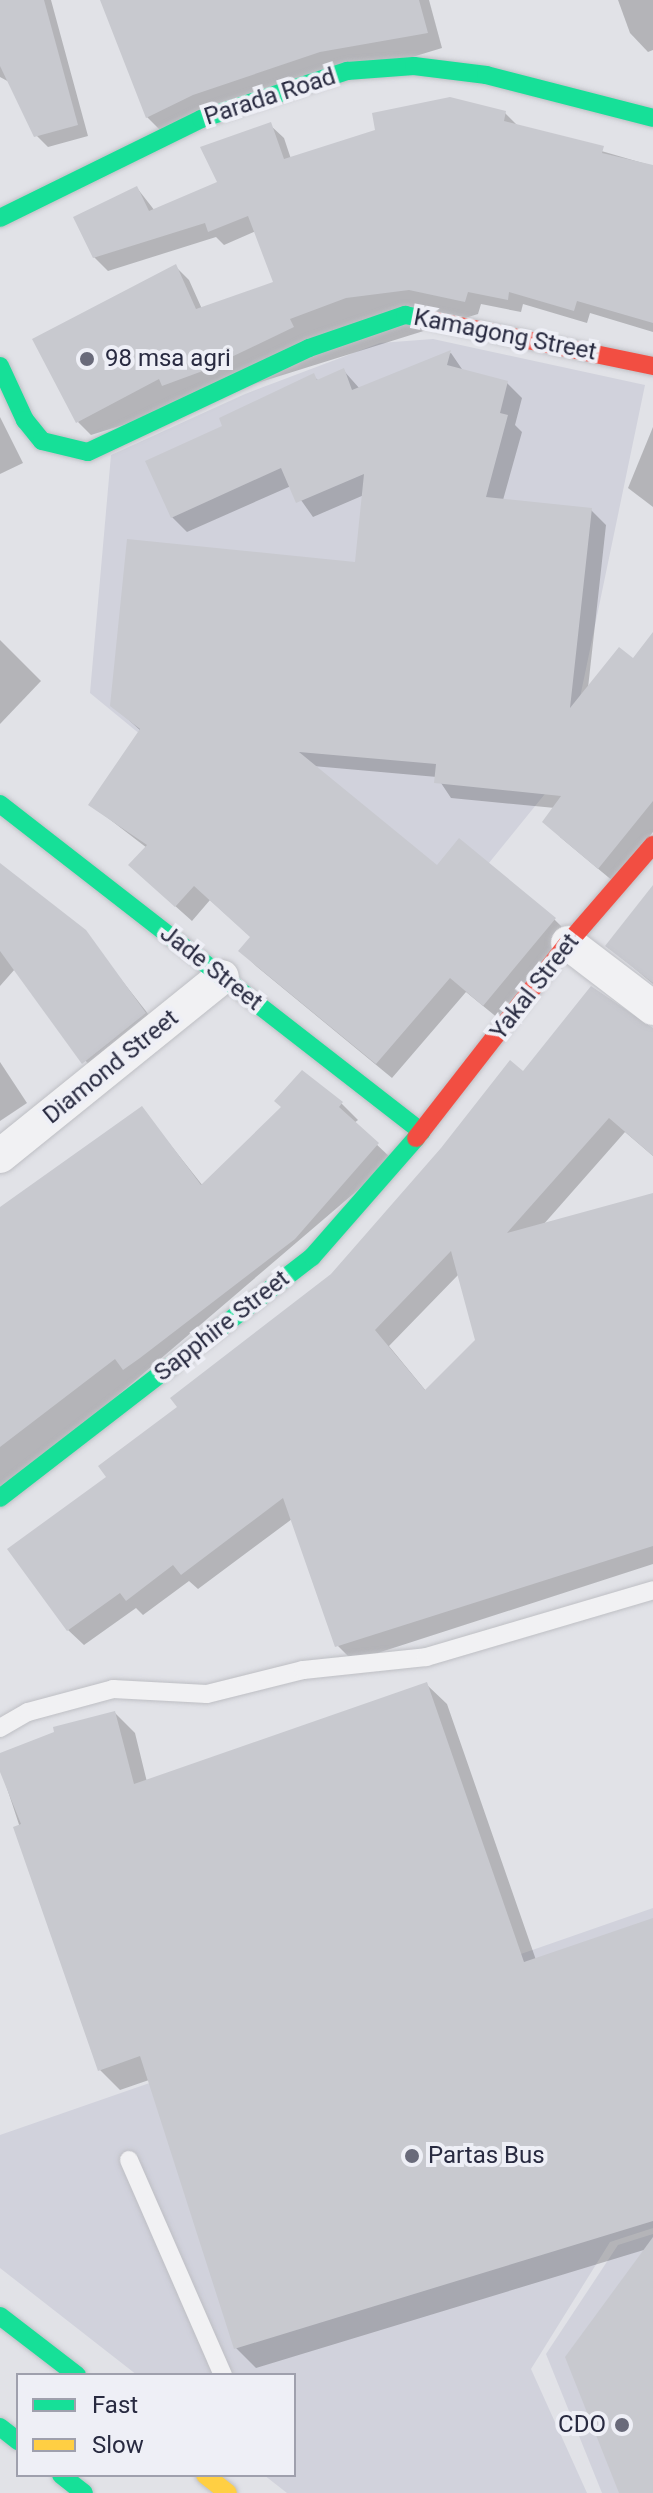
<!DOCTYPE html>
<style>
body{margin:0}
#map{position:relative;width:653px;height:2493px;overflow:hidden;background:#e1e2e7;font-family:Roboto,sans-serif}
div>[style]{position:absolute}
.built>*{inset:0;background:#d1d2dc}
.shadow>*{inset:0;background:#0003}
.building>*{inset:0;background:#c8c9cf}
.roads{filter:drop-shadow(0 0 2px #bebfc4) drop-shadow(0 0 2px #bebfc4)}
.lane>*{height:18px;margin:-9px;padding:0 9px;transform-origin:9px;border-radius:9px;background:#f1f1f3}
.street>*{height:34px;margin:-17px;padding:0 17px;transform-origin:17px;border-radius:17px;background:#f1f1f3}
.fast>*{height:18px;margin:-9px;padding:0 9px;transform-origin:9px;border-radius:9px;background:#16e098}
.slow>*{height:18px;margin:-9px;padding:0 9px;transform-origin:9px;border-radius:9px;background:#ffcf43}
.jam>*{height:18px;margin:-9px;padding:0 9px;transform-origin:9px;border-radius:9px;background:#f24e42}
.dots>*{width:22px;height:22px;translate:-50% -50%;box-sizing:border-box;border:4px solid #eeeff6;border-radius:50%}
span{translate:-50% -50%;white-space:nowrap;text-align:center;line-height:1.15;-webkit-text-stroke:8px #eeeff6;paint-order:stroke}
.street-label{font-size:24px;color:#282a40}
.poi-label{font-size:24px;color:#282a40}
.left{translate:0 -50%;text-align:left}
.right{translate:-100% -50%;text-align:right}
.legend{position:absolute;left:16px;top:2373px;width:280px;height:104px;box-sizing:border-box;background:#eeeff6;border:2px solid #9fa0ad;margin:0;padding:10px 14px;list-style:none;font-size:24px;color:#282a40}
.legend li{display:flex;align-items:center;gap:16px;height:40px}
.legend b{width:40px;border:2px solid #9fa0ad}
</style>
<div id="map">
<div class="built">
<i style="clip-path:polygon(433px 339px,645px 385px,578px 707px,591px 737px,412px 958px,90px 693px,111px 455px,245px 394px,380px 343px)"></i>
<i style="clip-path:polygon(653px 1908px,653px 2228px,610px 2242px,531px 2369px,587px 2493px,287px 2493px,264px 2475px,294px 2475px,294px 2375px,137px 2375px,0 2268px,0 2135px)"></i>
<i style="clip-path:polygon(653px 2234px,653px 2493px,602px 2493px,546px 2354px,618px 2245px)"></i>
</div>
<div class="shadow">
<i style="clip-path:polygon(0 0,51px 0,88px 136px,48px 147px,36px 135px,11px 83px,0 77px)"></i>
<i style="clip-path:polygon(102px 0,429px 0,442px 48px,163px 133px,147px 117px)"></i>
<i style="clip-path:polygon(618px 0,653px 0,653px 50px,648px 52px,630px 33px)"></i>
<i style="clip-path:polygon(505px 113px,519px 127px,653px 166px,653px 332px,590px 313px,587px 323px,523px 304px,521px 312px,481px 304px,478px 314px,91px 435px,78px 422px,176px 267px,189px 280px,202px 309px,276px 283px,256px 231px,224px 245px,216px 237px,108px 271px,94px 257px,137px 188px,155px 211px,220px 183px,270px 125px,284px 138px,291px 159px)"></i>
<i style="clip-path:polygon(451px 353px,464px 372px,507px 383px,522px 398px,515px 425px,522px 432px,503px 500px,591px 510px,606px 525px,588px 688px,633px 661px,653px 635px,653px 832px,614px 882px,560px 837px,555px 808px,451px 798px,437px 777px,313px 766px,437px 868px,554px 919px,569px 934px,499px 1019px,466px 992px,392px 1078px,256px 966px,241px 951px,252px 938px,210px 900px,192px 921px,146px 880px,147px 848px,91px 805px,141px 731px,112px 705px,357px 564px,364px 495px,313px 517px,291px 486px,187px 532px,172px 517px,225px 427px,313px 376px,319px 381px,344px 371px,360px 389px)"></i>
<i style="clip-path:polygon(0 417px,23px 463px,0 474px)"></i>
<i style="clip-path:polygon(653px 427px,653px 507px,628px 488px)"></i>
<i style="clip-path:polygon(0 640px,41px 681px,0 724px)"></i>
<i style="clip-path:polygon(0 866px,98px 950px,160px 1029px,99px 1078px,15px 969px,0 986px)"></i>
<i style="clip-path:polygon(653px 918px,653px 984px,608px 946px)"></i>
<i style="clip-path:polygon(evenodd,641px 1026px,653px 1028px,653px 1156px,625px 1132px,543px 1225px,653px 1195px,653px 1564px,353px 1661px,337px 1645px,292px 1519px,198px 1589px,189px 1581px,143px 1615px,136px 1608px,84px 1645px,68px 1630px,109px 1477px,332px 1275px,523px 1074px,641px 1026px,459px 1274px,477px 1341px,426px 1391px,389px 1346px,459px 1274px)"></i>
<i style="clip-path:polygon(0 1062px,27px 1103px,0 1121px)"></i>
<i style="clip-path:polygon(302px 1073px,342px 1104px,358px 1120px,354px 1123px,393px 1160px,0 1496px,0 1208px,142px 1109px,203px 1186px,284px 1108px)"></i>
<i style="clip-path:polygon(426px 1684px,447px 1704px,536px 1960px,653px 1920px,653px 2493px,621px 2493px,647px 2249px,256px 2368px,236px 2348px,149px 2080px,120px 2090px,100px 2070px,0 1767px,0 1755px,115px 1713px,135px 1733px,147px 1782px)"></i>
</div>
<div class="building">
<i style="clip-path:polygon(0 0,44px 0,78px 125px,34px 137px,0 66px)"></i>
<i style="clip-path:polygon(100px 0,419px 0,428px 33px,320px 52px,193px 95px,146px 118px)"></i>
<i style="clip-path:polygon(450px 97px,506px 111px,504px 121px,604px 146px,602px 153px,653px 165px,653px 323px,577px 301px,574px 311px,509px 292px,508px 300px,468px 292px,465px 302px,409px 290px,346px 298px,290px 319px,294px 327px,200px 372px,162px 386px,159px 379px,76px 423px,32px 339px,176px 264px,196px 309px,273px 282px,248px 216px,208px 232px,205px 223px,93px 258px,73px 217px,137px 186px,149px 211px,217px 182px,200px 147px,271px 122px,284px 159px,375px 130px,372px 113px)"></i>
<i style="clip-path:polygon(451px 350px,447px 365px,508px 381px,500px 413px,508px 415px,486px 497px,592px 508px,570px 708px,619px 647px,633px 658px,653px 632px,653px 801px,598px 869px,542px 822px,561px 796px,434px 783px,436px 764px,299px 752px,437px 865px,459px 838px,556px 918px,483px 1006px,450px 978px,376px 1064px,238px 951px,250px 937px,194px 886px,175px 907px,128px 865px,147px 845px,88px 805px,140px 729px,110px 706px,127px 539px,355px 562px,364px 474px,296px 503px,281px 468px,171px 518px,145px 461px,222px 426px,219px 418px,314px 373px,317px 380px,344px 368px,352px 390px)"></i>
<i style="clip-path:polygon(0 863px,86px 930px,146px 1013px,82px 1064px,0 951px)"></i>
<i style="clip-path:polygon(653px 885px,653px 983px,605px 946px)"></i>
<i style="clip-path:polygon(evenodd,591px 986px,653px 1028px,653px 1156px,609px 1118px,507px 1233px,653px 1193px,653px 1546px,335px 1647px,283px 1498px,181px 1575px,173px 1565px,126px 1601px,120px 1593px,67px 1631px,7px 1549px,106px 1477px,98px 1466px,177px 1407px,170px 1398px,331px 1274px,441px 1148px,510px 1060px,523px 1071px,591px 986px,451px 1251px,475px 1340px,425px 1390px,375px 1330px,451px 1251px)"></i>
<i style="clip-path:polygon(302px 1070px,343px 1102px,339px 1107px,379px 1143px,295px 1239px,140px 1358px,123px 1370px,115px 1359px,0 1447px,0 1207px,142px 1106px,201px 1185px,281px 1107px,274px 1101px)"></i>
<i style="clip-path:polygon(427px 1682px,524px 1962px,653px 1918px,653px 2221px,234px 2349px,140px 2056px,98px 2071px,13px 1827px,21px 1824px,0 1772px,0 1753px,54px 1732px,53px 1727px,115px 1711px,134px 1784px)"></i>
<i style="clip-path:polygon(653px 2237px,653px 2493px,619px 2493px,565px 2357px)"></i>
</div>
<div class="roads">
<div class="lane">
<i style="left:0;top:1728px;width:32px;rotate:-30deg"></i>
<i style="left:28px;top:1712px;width:88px;rotate:-15.1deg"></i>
<i style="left:113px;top:1689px;width:94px;rotate:3deg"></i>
<i style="left:207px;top:1694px;width:99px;rotate:-14deg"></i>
<i style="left:303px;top:1670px;width:124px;rotate:-6deg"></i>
<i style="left:426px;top:1657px;width:237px;rotate:-16.4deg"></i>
<i style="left:129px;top:2160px;width:235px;rotate:66.4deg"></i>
</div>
<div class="street">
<i style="left:568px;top:943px;width:107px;rotate:37.4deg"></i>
<i style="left:0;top:1156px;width:285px;rotate:-38.9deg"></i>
</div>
<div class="fast">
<i style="left:0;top:218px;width:224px;rotate:-26.2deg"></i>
<i style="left:201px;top:119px;width:154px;rotate:-18.2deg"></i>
<i style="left:347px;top:71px;width:67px;rotate:-4.3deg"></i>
<i style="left:414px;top:66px;width:73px;rotate:7.1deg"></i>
<i style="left:486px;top:75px;width:172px;rotate:14.4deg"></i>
<i style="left:0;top:366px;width:60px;rotate:65.2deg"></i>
<i style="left:25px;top:420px;width:27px;rotate:51deg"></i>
<i style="left:42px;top:441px;width:47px;rotate:13.4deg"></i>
<i style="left:88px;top:452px;width:244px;rotate:-25.2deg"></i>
<i style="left:309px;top:348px;width:102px;rotate:-19deg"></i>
<i style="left:405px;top:315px;width:21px;rotate:11deg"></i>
<i style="left:0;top:804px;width:534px;rotate:37.86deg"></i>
<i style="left:0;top:1498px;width:394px;rotate:-37.7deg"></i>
<i style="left:312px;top:1257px;width:158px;rotate:-48.8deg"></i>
<i style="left:0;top:2316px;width:97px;rotate:37.5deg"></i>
<i style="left:0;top:2427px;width:23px;rotate:38deg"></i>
<i style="left:61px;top:2475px;width:29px;rotate:38deg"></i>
</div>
<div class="slow">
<i style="left:205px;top:2475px;width:29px;rotate:38deg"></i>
</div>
<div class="jam">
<i style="left:426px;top:319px;width:232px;rotate:11.7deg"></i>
<i style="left:416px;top:1138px;width:247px;rotate:-52.1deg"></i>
<i style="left:568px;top:943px;width:130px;rotate:-49.1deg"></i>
</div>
</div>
<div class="dots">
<i style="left:87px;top:359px;background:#696a7a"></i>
<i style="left:412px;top:2156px;background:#696a7a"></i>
<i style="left:622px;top:2425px;background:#696a7a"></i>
</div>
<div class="street-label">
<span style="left:270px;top:97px;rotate:-18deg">Parada Road</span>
<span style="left:505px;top:335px;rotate:11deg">Kamagong Street</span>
<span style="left:211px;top:968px;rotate:38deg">Jade Street</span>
<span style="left:535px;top:987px;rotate:-52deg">Yakal Street</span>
<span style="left:111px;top:1067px;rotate:-39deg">Diamond Street</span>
<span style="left:222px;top:1326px;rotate:-38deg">Sapphire Street</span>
</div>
<div class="poi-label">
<span class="left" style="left:105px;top:359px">98 msa agri</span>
<span class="left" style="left:428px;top:2156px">Partas Bus</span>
<span class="right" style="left:606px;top:2425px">CDO</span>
</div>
<ul class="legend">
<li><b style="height:10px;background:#16e098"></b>Fast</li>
<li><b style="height:10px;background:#ffcf43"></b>Slow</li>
</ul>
</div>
